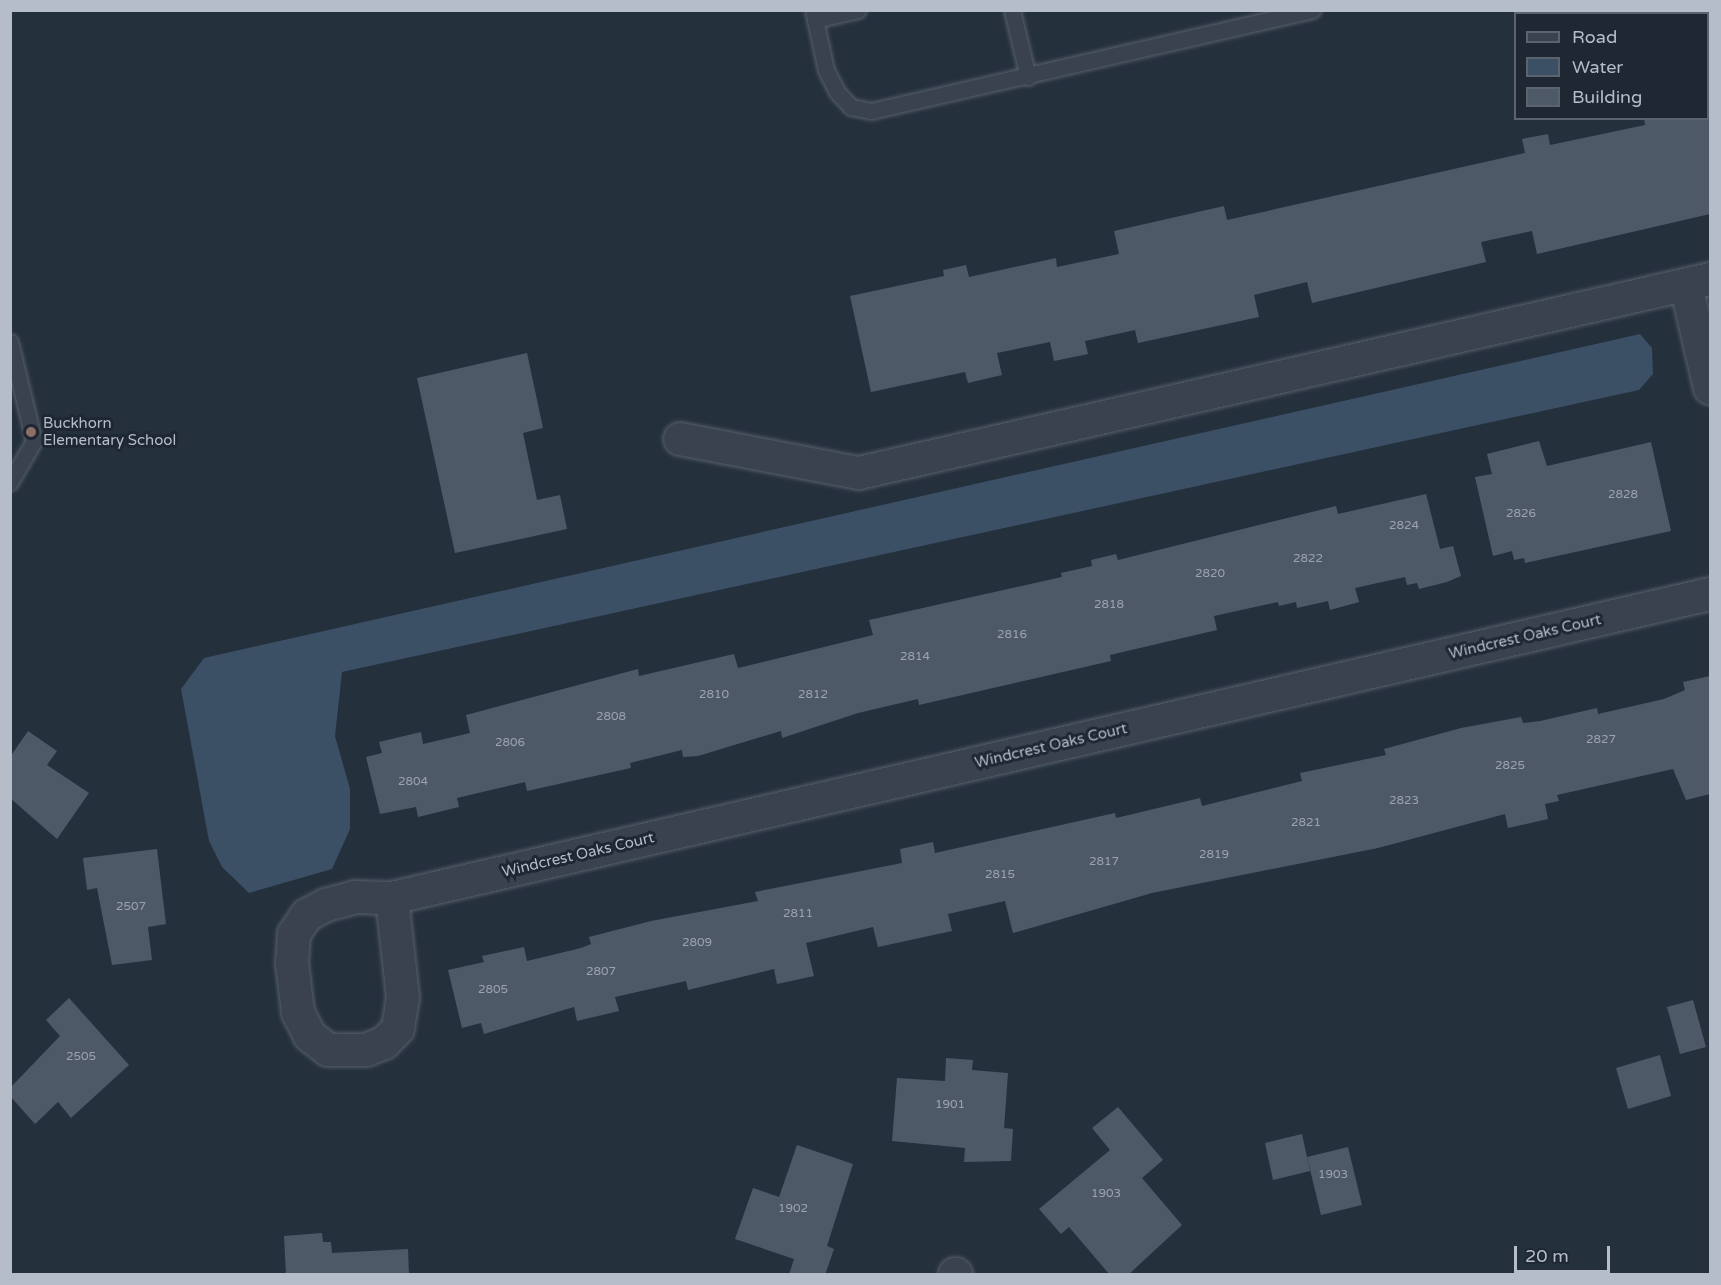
<!DOCTYPE html>
<style>
body{margin:0}
#map{position:relative;width:1721px;height:1285px;overflow:hidden;background:#25303d;font-family:"Varela Round",sans-serif}
div>[style]{position:absolute}
.water>*{inset:0;background:#3b4f65}
.building>*{inset:0;background:#4e5967}
.roads{filter:drop-shadow(0 0 2px #57606b) drop-shadow(0 0 2px #57606b)}
.lane>*{height:15px;margin:-7.5px;padding:0 7.5px;transform-origin:7.5px;border-radius:7.5px;background:#39424d}
.street>*{height:32px;margin:-16px;padding:0 16px;transform-origin:16px;border-radius:16px;background:#39424d}
.dots>*{width:16px;height:16px;translate:-50% -50%;box-sizing:border-box;border:3px solid #1e2732;border-radius:50%}
span{translate:-50% -50%;white-space:nowrap;text-align:center;line-height:1.15;-webkit-text-stroke:6px #1e2732;paint-order:stroke}
.number-label{font-size:12px;color:#9aa4b0}
.number-label span{-webkit-text-stroke-width:0}
.poi-label{font-size:15px;color:#b4bdc8}
.left{translate:0 -50%;text-align:left}
.street-label{font-size:15px;color:#b4bdc8}
.frame{position:absolute;inset:0;border:12px solid #b4bdc8;pointer-events:none}
.legend{position:absolute;left:1514px;top:12px;width:195px;height:108px;box-sizing:border-box;background:#1e2732;border:2px solid #5a636e;margin:0;padding:8px 10px;list-style:none;font-size:18px;color:#b4bdc8}
.legend li{display:flex;align-items:center;gap:12px;height:30px}
.legend b{width:30px;border:2px solid #5a636e}
.scale{position:absolute;left:1514px;top:1246px;width:96px;height:27px;box-sizing:border-box;border:3px solid #b4bdc8;border-top:0;padding-left:8px;font-size:18px;line-height:21px;white-space:nowrap;color:#b4bdc8;-webkit-text-stroke:4px #1e2732;paint-order:stroke}
</style>
<div id="map">
<div class="water">
<i style="clip-path:polygon(1640px 334px,1652px 348px,1653px 374px,1639px 390px,342px 672px,335px 736px,350px 789px,350px 829px,332px 869px,249px 893px,222px 867px,209px 841px,181px 689px,204px 658px)"></i>
</div>
<div class="building">
<i style="clip-path:polygon(1644px 118px,1710px 118px,1710px 214px,1537px 254px,1532px 231px,1481px 242px,1486px 262px,1312px 303px,1307px 282px,1254px 295px,1259px 317px,1138px 343px,1135px 330px,1085px 341px,1088px 354px,1054px 361px,1050px 342px,997px 353px,1002px 375px,968px 383px,965px 372px,871px 392px,850px 296px,944px 276px,943px 270px,966px 265px,969px 277px,1056px 258px,1057px 267px,1119px 254px,1114px 231px,1224px 206px,1227px 220px,1525px 153px,1522px 139px,1548px 134px,1550px 145px,1645px 125px)"></i>
<i style="clip-path:polygon(527px 353px,543px 428px,523px 433px,537px 500px,560px 495px,567px 529px,455px 553px,417px 378px)"></i>
<i style="clip-path:polygon(1539px 441px,1547px 466px,1651px 442px,1671px 531px,1525px 563px,1524px 558px,1514px 560px,1512px 551px,1493px 556px,1475px 477px,1492px 474px,1487px 454px)"></i>
<i style="clip-path:polygon(1426px 494px,1440px 549px,1453px 546px,1461px 576px,1447px 582px,1419px 589px,1417px 583px,1407px 585px,1405px 577px,1355px 588px,1359px 602px,1330px 610px,1328px 601px,1297px 608px,1296px 602px,1279px 606px,1278px 602px,1214px 616px,1217px 630px,1110px 655px,1111px 661px,919px 705px,918px 699px,858px 713px,782px 738px,781px 731px,698px 756px,683px 757px,682px 750px,630px 763px,631px 768px,527px 791px,525px 782px,457px 798px,459px 807px,418px 817px,416px 807px,380px 814px,366px 757px,382px 753px,379px 742px,421px 732px,423px 744px,470px 733px,466px 715px,638px 669px,639px 676px,734px 654px,738px 668px,873px 635px,869px 620px,1062px 577px,1061px 573px,1092px 566px,1091px 560px,1116px 554px,1118px 560px,1336px 506px,1338px 514px)"></i>
<i style="clip-path:polygon(1710px 676px,1710px 794px,1686px 800px,1673px 769px,1557px 795px,1559px 801px,1545px 804px,1548px 819px,1508px 828px,1505px 814px,1378px 848px,1152px 893px,1013px 933px,1005px 901px,948px 914px,952px 931px,878px 947px,873px 927px,806px 943px,814px 976px,777px 984px,774px 969px,688px 990px,686px 981px,615px 997px,619px 1011px,577px 1021px,574px 1007px,484px 1034px,481px 1023px,462px 1028px,448px 970px,484px 962px,482px 956px,524px 947px,527px 961px,581px 948px,591px 944px,589px 937px,651px 921px,758px 901px,755px 892px,902px 863px,900px 849px,933px 842px,935px 853px,1115px 813px,1116px 818px,1200px 798px,1202px 806px,1302px 781px,1300px 773px,1386px 755px,1384px 749px,1461px 728px,1521px 717px,1523px 723px,1540px 721px,1597px 708px,1598px 714px,1664px 699px,1685px 690px,1683px 682px)"></i>
<i style="clip-path:polygon(28px 731px,57px 751px,47px 765px,89px 793px,57px 839px,10px 798px,10px 757px)"></i>
<i style="clip-path:polygon(157px 849px,166px 924px,148px 927px,152px 960px,112px 965px,97px 888px,87px 890px,83px 858px)"></i>
<i style="clip-path:polygon(69px 998px,129px 1065px,71px 1118px,58px 1102px,35px 1124px,10px 1096px,10px 1088px,60px 1036px,46px 1020px)"></i>
<i style="clip-path:polygon(1693px 1000px,1706px 1047px,1680px 1054px,1667px 1007px)"></i>
<i style="clip-path:polygon(1660px 1055px,1671px 1096px,1628px 1109px,1616px 1068px)"></i>
<i style="clip-path:polygon(946px 1058px,973px 1060px,972px 1070px,1008px 1073px,1004px 1128px,1013px 1129px,1011px 1161px,964px 1162px,965px 1148px,892px 1141px,897px 1078px,945px 1081px)"></i>
<i style="clip-path:polygon(1118px 1107px,1163px 1160px,1142px 1178px,1182px 1225px,1128px 1275px,1110px 1275px,1069px 1227px,1061px 1234px,1039px 1209px,1110px 1150px,1092px 1128px)"></i>
<i style="clip-path:polygon(1302px 1134px,1310px 1171px,1273px 1180px,1265px 1143px)"></i>
<i style="clip-path:polygon(797px 1145px,853px 1164px,827px 1246px,834px 1249px,825px 1275px,789px 1275px,794px 1259px,735px 1239px,753px 1188px,779px 1197px)"></i>
<i style="clip-path:polygon(1348px 1147px,1362px 1205px,1321px 1215px,1307px 1157px)"></i>
<i style="clip-path:polygon(322px 1233px,323px 1242px,331px 1242px,332px 1253px,408px 1249px,409px 1275px,286px 1275px,284px 1236px)"></i>
</div>
<div class="roads">
<div class="lane">
<i style="left:813px;top:10px;width:61px;rotate:77.8deg"></i>
<i style="left:826px;top:70px;width:25px;rotate:63deg"></i>
<i style="left:837px;top:92px;width:21px;rotate:47deg"></i>
<i style="left:851px;top:107px;width:20px;rotate:11deg"></i>
<i style="left:871px;top:111px;width:453px;rotate:-12.9deg"></i>
<i style="left:1012px;top:10px;width:69px;rotate:76.6deg"></i>
<i style="left:815px;top:20px;width:44px;rotate:-13.1deg"></i>
<i style="left:10px;top:342px;width:102px;rotate:76.4deg"></i>
<i style="left:34px;top:441px;width:48px;rotate:120.3deg"></i>
</div>
<div class="street">
<i style="left:1686px;top:285px;width:106px;rotate:76.9deg"></i>
<i style="left:680px;top:439px;width:182px;rotate:10.8deg"></i>
<i style="left:859px;top:473px;width:873px;rotate:-12.84deg"></i>
<i style="left:392px;top:898px;width:100px;rotate:83.7deg"></i>
<i style="left:403px;top:997px;width:32px;rotate:99deg"></i>
<i style="left:398px;top:1029px;width:20px;rotate:135deg"></i>
<i style="left:384px;top:1043px;width:19px;rotate:159deg"></i>
<i style="left:366px;top:1050px;width:38px;rotate:180deg"></i>
<i style="left:328px;top:1050px;width:23px;rotate:-142deg"></i>
<i style="left:310px;top:1036px;width:27px;rotate:-117deg"></i>
<i style="left:298px;top:1012px;width:49px;rotate:-97deg"></i>
<i style="left:292px;top:963px;width:29px;rotate:-86deg"></i>
<i style="left:294px;top:934px;width:23px;rotate:-56deg"></i>
<i style="left:307px;top:915px;width:21px;rotate:-28deg"></i>
<i style="left:326px;top:905px;width:30px;rotate:-15deg"></i>
<i style="left:355px;top:897px;width:37px;rotate:2deg"></i>
<i style="left:392px;top:898px;width:1353px;rotate:-12.99deg"></i>
<i style="left:955px;top:1274px;width:1px"></i>
</div>
</div>
<div class="dots">
<i style="left:31px;top:432px;background:#8d6e63"></i>
</div>
<div class="number-label">
<span style="left:1623px;top:495px">2828</span>
<span style="left:1521px;top:514px">2826</span>
<span style="left:1404px;top:526px">2824</span>
<span style="left:1308px;top:559px">2822</span>
<span style="left:1210px;top:574px">2820</span>
<span style="left:1109px;top:605px">2818</span>
<span style="left:1012px;top:635px">2816</span>
<span style="left:915px;top:657px">2814</span>
<span style="left:714px;top:695px">2810</span>
<span style="left:813px;top:695px">2812</span>
<span style="left:611px;top:717px">2808</span>
<span style="left:1601px;top:740px">2827</span>
<span style="left:510px;top:743px">2806</span>
<span style="left:1510px;top:766px">2825</span>
<span style="left:413px;top:782px">2804</span>
<span style="left:1404px;top:801px">2823</span>
<span style="left:1306px;top:823px">2821</span>
<span style="left:1214px;top:855px">2819</span>
<span style="left:1104px;top:862px">2817</span>
<span style="left:1000px;top:875px">2815</span>
<span style="left:131px;top:907px">2507</span>
<span style="left:798px;top:914px">2811</span>
<span style="left:697px;top:943px">2809</span>
<span style="left:601px;top:972px">2807</span>
<span style="left:493px;top:990px">2805</span>
<span style="left:81px;top:1057px">2505</span>
<span style="left:950px;top:1105px">1901</span>
<span style="left:1333px;top:1175px">1903</span>
<span style="left:1106px;top:1194px">1903</span>
<span style="left:793px;top:1209px">1902</span>
</div>
<div class="poi-label">
<span class="left" style="left:43px;top:432px">Buckhorn<br>Elementary School</span>
</div>
<div class="street-label">
<span style="left:1525px;top:637px;rotate:-13deg">Windcrest Oaks Court</span>
<span style="left:1051px;top:746px;rotate:-13deg">Windcrest Oaks Court</span>
<span style="left:578px;top:855px;rotate:-13deg">Windcrest Oaks Court</span>
</div>
<div class="frame"></div>
<ul class="legend">
<li><b style="height:8px;background:#39424d"></b>Road</li>
<li><b style="height:16px;background:#3b4f65"></b>Water</li>
<li><b style="height:16px;background:#4e5967"></b>Building</li>
</ul>
<div class="scale">20 m</div>
</div>
